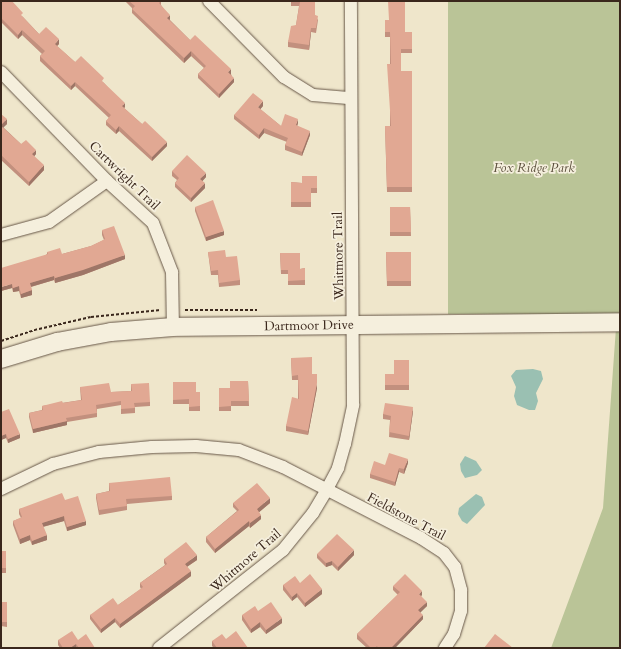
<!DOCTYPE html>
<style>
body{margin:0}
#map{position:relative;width:621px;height:649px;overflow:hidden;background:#efe6cb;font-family:Cardo,serif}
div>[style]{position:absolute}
.green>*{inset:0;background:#bac497}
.water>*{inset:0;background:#9ac0b2}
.path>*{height:2px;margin-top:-1px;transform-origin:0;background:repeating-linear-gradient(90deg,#3a271c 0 3px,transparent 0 5px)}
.roads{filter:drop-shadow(0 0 1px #675748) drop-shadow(0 0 1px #675748)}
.street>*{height:12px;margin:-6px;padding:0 6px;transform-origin:6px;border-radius:6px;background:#f5efdd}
.secondary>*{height:18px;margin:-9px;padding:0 9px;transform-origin:9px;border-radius:9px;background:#f5efdd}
.wall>*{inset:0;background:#c2907e}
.shaded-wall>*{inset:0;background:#9e7667}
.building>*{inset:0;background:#e1a893}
span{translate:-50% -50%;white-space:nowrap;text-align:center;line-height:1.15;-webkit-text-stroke:3.5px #f5efdd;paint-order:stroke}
.park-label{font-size:13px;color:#5a4e3b;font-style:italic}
.street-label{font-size:13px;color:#3a271c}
.frame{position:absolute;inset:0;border:2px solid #3a271c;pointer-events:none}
</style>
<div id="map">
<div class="green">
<i style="clip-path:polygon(448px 1px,620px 1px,620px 648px,551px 648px,603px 508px,617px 314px,448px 314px)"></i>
</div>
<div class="water">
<i style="clip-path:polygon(533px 369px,541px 371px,543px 379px,536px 393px,538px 401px,535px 410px,529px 410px,517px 405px,514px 396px,516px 387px,511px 376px,516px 370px)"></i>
<i style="clip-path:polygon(465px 456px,476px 461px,482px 470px,477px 475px,465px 478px,461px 471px,460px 464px)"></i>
<i style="clip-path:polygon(476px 494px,482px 497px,485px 505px,467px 524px,462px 521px,458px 514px,459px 508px)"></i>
</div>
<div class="path">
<i style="left:185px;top:310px;width:72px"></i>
<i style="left:1px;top:341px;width:40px;rotate:-18deg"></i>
<i style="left:39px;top:329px;width:53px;rotate:-13deg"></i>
<i style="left:91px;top:317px;width:70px;rotate:-5.7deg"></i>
</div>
<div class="roads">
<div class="street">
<i style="left:209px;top:1px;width:107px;rotate:45.4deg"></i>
<i style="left:284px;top:77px;width:34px;rotate:32deg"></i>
<i style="left:313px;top:95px;width:38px;rotate:5deg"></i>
<i style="left:1px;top:72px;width:152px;rotate:45.8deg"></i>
<i style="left:107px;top:181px;width:62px;rotate:42.4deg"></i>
<i style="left:153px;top:223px;width:53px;rotate:68.8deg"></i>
<i style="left:172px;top:272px;width:55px;rotate:89deg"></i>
<i style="left:1px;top:235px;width:50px;rotate:-15.2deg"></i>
<i style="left:49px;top:222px;width:71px;rotate:-35.3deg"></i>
<i style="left:1px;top:489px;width:58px;rotate:-25.7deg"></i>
<i style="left:53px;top:464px;width:48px;rotate:-14.6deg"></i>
<i style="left:99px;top:452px;width:53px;rotate:-5.4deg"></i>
<i style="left:152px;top:447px;width:44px;rotate:-1.3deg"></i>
<i style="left:196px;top:446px;width:43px;rotate:5.3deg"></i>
<i style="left:239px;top:450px;width:47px;rotate:21.1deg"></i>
<i style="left:283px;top:467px;width:155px;rotate:27.2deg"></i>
<i style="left:421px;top:538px;width:27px;rotate:33deg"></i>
<i style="left:444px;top:553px;width:18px;rotate:52deg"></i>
<i style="left:455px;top:567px;width:24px;rotate:75deg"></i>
<i style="left:461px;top:590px;width:21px;rotate:90deg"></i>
<i style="left:461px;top:611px;width:24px;rotate:107deg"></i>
<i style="left:454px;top:634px;width:17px;rotate:123deg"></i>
<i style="left:159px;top:648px;width:158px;rotate:-38.3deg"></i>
<i style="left:283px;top:550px;width:48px;rotate:-51deg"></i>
<i style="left:313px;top:513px;width:26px;rotate:-59deg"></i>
<i style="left:326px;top:491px;width:26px;rotate:-62deg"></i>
<i style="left:338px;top:468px;width:25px;rotate:-74deg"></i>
<i style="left:345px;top:444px;width:40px;rotate:-78deg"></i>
<i style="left:353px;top:405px;width:404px;rotate:-90.3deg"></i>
</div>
<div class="secondary">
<i style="left:1px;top:359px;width:59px;rotate:-16.9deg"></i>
<i style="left:57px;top:342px;width:55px;rotate:-10.5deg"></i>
<i style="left:111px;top:332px;width:62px;rotate:-4.6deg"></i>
<i style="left:173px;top:327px;width:447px;rotate:-0.6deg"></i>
</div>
</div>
<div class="wall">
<i style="clip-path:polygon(1px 1px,23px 17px,39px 34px,59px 44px,57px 46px,75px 62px,104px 83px,125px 107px,124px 108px,142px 124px,167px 146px,152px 161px,119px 131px,116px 134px,106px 125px,106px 121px,109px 118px,75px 86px,71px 90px,40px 61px,40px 56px,42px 54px,22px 35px,18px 39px,1px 22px)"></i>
<i style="clip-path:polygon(125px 1px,161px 1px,161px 5px,170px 19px,170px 20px,190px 40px,231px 74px,234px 82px,219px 98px,198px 78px,198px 74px,204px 68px,191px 56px,184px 63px,132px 13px,132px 8px)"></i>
<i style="clip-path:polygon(291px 1px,315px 1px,315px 15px,318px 20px,316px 33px,311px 32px,309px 50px,288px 47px,288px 42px,296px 25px,299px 6px,291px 6px)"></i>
<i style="clip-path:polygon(385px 20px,389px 20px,405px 32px,412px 32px,412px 53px,401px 53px,401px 71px,412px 71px,412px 192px,387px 192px,385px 126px,390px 126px,390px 37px,385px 37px)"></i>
<i style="clip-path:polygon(263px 106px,260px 109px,281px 126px,298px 123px,297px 126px,310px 135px,302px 156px,285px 150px,285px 145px,287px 142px,264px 133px,259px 139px,234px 119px,234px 115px)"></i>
<i style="clip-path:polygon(1px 114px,7px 124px,3px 127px,21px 144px,36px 154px,34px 156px,44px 170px,29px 186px,1px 160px)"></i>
<i style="clip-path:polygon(172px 171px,206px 177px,202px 181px,205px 188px,191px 202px,175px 187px,175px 183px,177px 180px,172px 176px)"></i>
<i style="clip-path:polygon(317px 176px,317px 193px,311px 193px,311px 207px,291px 207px,291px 182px,302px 183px)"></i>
<i style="clip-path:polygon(195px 207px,224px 235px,206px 241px,195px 211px)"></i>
<i style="clip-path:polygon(390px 207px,410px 207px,411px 236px,390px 236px)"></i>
<i style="clip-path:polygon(102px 230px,125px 259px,83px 275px,55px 283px,54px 280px,31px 287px,32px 295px,21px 298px,19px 291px,13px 292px,12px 288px,1px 291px,47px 254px,47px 252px,62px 254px,91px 246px,104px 240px,102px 235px)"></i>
<i style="clip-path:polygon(208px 252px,226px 257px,240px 280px,240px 285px,219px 287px,218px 275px,211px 275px)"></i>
<i style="clip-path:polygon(386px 252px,411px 252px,411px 286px,387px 286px)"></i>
<i style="clip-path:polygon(280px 253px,300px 269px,305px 268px,305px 285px,288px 285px,288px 274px,281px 274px)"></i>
<i style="clip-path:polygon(291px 358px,312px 374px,317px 388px,308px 435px,286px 431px,286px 426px,298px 399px,298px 380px,292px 380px)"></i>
<i style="clip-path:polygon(409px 360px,409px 390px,385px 390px,385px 374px,394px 374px)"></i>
<i style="clip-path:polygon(248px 381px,249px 406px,231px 406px,231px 411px,219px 411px,219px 388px,230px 388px)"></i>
<i style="clip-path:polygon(173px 382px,196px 392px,200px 392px,200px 411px,189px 411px,189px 404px,173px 404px)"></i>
<i style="clip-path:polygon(131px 384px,150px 402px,150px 406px,135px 407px,135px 413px,121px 414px,121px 405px,97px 409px,97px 417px,67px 422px,67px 425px,33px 433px,29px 417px,29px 413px,42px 410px,42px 406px,81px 400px,80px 387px,111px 392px,131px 391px)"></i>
<i style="clip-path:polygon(413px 411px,409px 440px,389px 437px,390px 420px,383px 419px,383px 414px)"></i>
<i style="clip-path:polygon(1px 412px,20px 438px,8px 443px,6px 438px,1px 440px)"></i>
<i style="clip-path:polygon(408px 463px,404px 474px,399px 472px,395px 486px,370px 478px,370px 474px)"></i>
<i style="clip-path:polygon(109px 483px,172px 496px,172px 500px,127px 504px,127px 510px,99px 515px,96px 498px,96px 494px,109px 491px)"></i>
<i style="clip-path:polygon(65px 500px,86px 525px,67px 531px,64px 521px,43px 527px,47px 540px,32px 545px,30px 540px,20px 544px,13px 525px,13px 521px,21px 518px,19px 514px,19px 509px)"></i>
<i style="clip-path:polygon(233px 503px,270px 503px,259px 512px,261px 519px,250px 528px,249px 526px,215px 553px,206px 542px,206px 537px,237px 511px,233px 507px)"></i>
<i style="clip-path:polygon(1px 551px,6px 551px,6px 573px,1px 573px)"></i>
<i style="clip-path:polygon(317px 554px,354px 555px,338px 571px,332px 565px,326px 567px,317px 558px)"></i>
<i style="clip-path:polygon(164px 559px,197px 560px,187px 567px,191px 576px,120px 628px,115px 622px,101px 633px,90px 619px,90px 615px,118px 605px,141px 589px,140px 587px,140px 583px,165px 565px,164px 563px)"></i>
<i style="clip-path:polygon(300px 583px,322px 594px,305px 607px,297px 597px,292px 601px,283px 590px,283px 585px)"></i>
<i style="clip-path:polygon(393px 586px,422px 595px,421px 596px,427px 606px,420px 612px,423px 619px,395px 648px,367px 648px,357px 639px,357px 634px,398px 595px,393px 590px)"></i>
<i style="clip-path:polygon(1px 602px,7px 602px,7px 627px,1px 626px)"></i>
<i style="clip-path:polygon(242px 615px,282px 623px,266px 634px,260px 627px,251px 633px,242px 620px)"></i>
<i style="clip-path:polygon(226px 639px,248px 648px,214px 648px,212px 646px,212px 641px)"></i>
<i style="clip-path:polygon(58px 640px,78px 640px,95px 648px,60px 648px,58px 645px)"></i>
</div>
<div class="shaded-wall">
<i style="clip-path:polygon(170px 15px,170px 19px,167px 22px,167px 18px)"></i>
<i style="clip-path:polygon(311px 28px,311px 32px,309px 50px,309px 45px)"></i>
<i style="clip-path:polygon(22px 30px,22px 35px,18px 39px,18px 35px)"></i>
<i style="clip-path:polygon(59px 39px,59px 44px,55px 48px,55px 44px)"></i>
<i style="clip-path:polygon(191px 51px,191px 56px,184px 63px,184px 58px)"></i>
<i style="clip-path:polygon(231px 69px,231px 74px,228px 76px,228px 72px)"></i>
<i style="clip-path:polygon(234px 78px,234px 82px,219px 98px,219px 94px)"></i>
<i style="clip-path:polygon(75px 82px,75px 86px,71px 90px,71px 86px)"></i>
<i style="clip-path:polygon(263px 101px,263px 106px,258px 112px,258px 107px)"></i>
<i style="clip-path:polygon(125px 103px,125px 107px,122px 110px,122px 106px)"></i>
<i style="clip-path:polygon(7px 119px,7px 124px,1px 130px,1px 125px)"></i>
<i style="clip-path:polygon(298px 119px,298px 123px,296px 130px,296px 125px)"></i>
<i style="clip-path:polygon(119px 126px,119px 131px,116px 134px,116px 130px)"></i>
<i style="clip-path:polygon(264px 128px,264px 133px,259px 139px,259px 135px)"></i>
<i style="clip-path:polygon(310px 131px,310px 135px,302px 156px,302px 152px)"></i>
<i style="clip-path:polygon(167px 142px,167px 146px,152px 161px,152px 157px)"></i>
<i style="clip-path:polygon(36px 150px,36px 154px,32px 159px,32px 154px)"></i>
<i style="clip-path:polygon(44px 165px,44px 170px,29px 186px,29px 182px)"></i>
<i style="clip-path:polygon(206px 173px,206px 177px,200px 184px,200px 179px)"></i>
<i style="clip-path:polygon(205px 183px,205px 188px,191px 202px,191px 198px)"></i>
<i style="clip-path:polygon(224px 231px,224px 235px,206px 241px,206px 237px)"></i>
<i style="clip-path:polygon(125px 255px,125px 259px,83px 275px,55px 283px,55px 278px)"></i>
<i style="clip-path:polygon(54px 276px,54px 280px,30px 287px,30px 283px)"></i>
<i style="clip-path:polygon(12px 284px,12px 288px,1px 291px,1px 287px)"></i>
<i style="clip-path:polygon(19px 286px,19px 291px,13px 292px,13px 288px)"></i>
<i style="clip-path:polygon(32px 290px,32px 295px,21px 298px,21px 294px)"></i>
<i style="clip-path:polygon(317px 383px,317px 388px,308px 435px,308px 431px)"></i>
<i style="clip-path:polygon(413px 407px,413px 411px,409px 440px,409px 436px)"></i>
<i style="clip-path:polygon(67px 421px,67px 425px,33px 433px,33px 429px)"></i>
<i style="clip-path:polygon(6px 434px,6px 438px,1px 440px,1px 436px)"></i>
<i style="clip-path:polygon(20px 434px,20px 438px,8px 443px,8px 439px)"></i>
<i style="clip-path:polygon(408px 459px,408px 463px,404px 474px,404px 469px)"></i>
<i style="clip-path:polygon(399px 468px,399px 472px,395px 486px,395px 482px)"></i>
<i style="clip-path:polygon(270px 498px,270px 503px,257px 514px,257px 509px)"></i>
<i style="clip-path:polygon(261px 515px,261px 519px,250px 528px,250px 523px)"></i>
<i style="clip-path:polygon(64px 516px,64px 521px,42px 527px,42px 523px)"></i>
<i style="clip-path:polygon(86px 521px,86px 525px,67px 531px,67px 527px)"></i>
<i style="clip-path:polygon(249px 521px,249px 526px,215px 553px,215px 549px)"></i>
<i style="clip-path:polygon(30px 535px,30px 540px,20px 544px,20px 539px)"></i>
<i style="clip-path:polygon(47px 535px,47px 540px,32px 545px,32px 541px)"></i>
<i style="clip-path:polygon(354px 550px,354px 555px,338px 571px,338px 567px)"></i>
<i style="clip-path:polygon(197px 555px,197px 560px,185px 568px,185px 564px)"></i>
<i style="clip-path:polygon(332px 561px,332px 565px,326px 567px,326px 563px)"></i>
<i style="clip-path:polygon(191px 571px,191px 576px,120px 628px,120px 624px)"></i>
<i style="clip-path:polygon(322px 589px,322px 594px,305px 607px,305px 603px)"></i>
<i style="clip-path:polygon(422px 591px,422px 595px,419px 598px,419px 594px)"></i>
<i style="clip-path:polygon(297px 593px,297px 597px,292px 601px,292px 597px)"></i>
<i style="clip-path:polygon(427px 602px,427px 606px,418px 615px,418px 610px)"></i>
<i style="clip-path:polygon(423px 615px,423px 619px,395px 648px,391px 648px)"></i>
<i style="clip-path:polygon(115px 618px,115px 622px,101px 633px,101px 629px)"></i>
<i style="clip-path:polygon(282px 618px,282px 623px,266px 634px,266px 630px)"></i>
<i style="clip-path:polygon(260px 622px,260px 627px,251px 633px,251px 629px)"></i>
<i style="clip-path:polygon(76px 644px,76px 648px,70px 648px)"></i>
</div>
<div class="building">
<i style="clip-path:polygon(1px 1px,12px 1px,23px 13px,21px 15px,39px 34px,46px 27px,59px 39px,55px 44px,75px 62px,81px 56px,104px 78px,102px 81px,125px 103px,122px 106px,142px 124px,145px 121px,167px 142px,152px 157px,119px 126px,116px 130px,106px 121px,111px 115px,75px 82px,71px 86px,49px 65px,40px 56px,45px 51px,22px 30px,18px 35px,1px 18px)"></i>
<i style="clip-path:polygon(129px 1px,161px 1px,159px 3px,170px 15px,167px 18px,190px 40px,195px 35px,231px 69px,228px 72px,234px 78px,219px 94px,198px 74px,206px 66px,191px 51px,184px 58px,132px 9px,135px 6px)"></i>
<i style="clip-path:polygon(291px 1px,315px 1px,315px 15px,318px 16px,316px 28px,311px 28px,309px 45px,288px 42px,291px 26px,296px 25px,300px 2px,291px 2px)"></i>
<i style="clip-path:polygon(388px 1px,405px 1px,405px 32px,412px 32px,412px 49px,401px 49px,401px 71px,412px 71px,412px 187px,387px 187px,385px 126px,391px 126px,387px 64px,391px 64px,390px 32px,385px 32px,385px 20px,389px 20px)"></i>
<i style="clip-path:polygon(253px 93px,263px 101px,258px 107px,281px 126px,285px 114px,298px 119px,296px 125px,310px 131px,302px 152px,285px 145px,288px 138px,264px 128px,259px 135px,234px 115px)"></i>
<i style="clip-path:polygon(1px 114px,7px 119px,1px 125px)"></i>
<i style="clip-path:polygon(1px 126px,21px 144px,26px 140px,36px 150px,32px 154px,44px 165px,29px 182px,1px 155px)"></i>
<i style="clip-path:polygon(187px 155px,206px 173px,200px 179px,205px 183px,191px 198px,175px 183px,179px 178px,172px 171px)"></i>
<i style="clip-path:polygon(302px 176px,317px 176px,317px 188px,311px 188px,311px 202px,291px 202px,291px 182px,302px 183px)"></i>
<i style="clip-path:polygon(213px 200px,224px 231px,206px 237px,195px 207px)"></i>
<i style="clip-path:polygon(390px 207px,410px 207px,411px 232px,390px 232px)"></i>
<i style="clip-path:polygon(114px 226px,125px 255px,83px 270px,55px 278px,54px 276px,30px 283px,32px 290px,21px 294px,19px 286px,13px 288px,12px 284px,1px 287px,1px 268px,48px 254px,47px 252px,60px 248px,62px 254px,91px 246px,105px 239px,102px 230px)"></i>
<i style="clip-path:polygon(225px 250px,226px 257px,237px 256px,240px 280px,219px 283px,218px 270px,211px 271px,208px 252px)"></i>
<i style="clip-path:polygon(386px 252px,411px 252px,411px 281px,387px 281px)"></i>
<i style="clip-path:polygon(280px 253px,300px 253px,300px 269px,305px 268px,305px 280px,288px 281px,288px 270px,281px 270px)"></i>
<i style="clip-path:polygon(312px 357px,312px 374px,317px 374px,317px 383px,308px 431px,286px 426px,292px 397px,299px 399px,298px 375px,292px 376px,291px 358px)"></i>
<i style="clip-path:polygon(394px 360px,409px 360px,409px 385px,385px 385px,385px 374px,394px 374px)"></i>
<i style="clip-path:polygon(230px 381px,248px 381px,249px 401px,231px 401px,231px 406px,219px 407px,219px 388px,230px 388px)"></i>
<i style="clip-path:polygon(173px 382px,196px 382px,196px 392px,200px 392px,200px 406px,189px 407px,189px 399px,173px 400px)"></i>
<i style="clip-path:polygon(109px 383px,111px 392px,132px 391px,131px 384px,149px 383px,150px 402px,134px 403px,135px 408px,121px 409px,121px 401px,96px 405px,97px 413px,66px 418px,67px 421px,33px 429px,29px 413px,43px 410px,42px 406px,62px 401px,63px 403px,82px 400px,80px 387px)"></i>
<i style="clip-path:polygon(385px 403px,413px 407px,409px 436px,389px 432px,391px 416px,383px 414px)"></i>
<i style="clip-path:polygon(9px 409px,20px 434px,8px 439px,6px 434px,1px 436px,1px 412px)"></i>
<i style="clip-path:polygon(389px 453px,408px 459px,404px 469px,399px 468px,395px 482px,370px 474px,374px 461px,385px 465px)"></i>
<i style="clip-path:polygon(170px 477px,172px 496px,126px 499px,127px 506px,99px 510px,96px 494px,110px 491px,109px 483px)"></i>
<i style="clip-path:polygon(257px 483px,270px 498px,257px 509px,261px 515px,250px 523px,249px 521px,215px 549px,206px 537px,239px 510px,233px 503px)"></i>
<i style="clip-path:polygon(62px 493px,65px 500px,78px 496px,86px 521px,67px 527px,64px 516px,42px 523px,47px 535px,32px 541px,30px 535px,20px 539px,13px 521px,22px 517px,19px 509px)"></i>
<i style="clip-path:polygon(337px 534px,354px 550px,338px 567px,332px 561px,326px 563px,317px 554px)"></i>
<i style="clip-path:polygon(186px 542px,197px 555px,185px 564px,191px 571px,120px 624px,115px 618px,101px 629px,90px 615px,113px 598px,118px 605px,143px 587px,140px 583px,167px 564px,164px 559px)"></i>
<i style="clip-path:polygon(1px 551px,6px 551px,6px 568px,1px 568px)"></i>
<i style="clip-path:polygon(310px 574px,322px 589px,305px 603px,297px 593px,292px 597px,283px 585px,295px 576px,300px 583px)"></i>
<i style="clip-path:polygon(405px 574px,422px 591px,419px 594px,427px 602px,418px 610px,423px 615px,391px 648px,378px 648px,377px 646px,375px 648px,371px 648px,357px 634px,400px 592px,393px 586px)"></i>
<i style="clip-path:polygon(1px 602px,7px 602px,7px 622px,1px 622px)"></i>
<i style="clip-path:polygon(271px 602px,282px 618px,266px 630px,260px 622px,251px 629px,242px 615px,255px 606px,258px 611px)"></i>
<i style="clip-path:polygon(72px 631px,78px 640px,86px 634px,95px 648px,79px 648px,76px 644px,70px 648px,63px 648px,58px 640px)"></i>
<i style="clip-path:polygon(236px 631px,248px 648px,217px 648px,212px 641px,222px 634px,226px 639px)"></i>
<i style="clip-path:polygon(495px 634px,513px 648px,484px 648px)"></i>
</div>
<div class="park-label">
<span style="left:534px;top:168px">Fox Ridge Park</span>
</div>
<div class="street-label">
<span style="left:124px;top:176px;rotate:44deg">Cartwright Trail</span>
<span style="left:339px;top:256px;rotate:-91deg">Whitmore Trail</span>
<span style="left:309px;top:326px;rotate:-1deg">Dartmoor Drive</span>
<span style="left:406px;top:517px;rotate:28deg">Fieldstone Trail</span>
<span style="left:246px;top:561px;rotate:-41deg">Whitmore Trail</span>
</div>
<div class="frame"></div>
</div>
